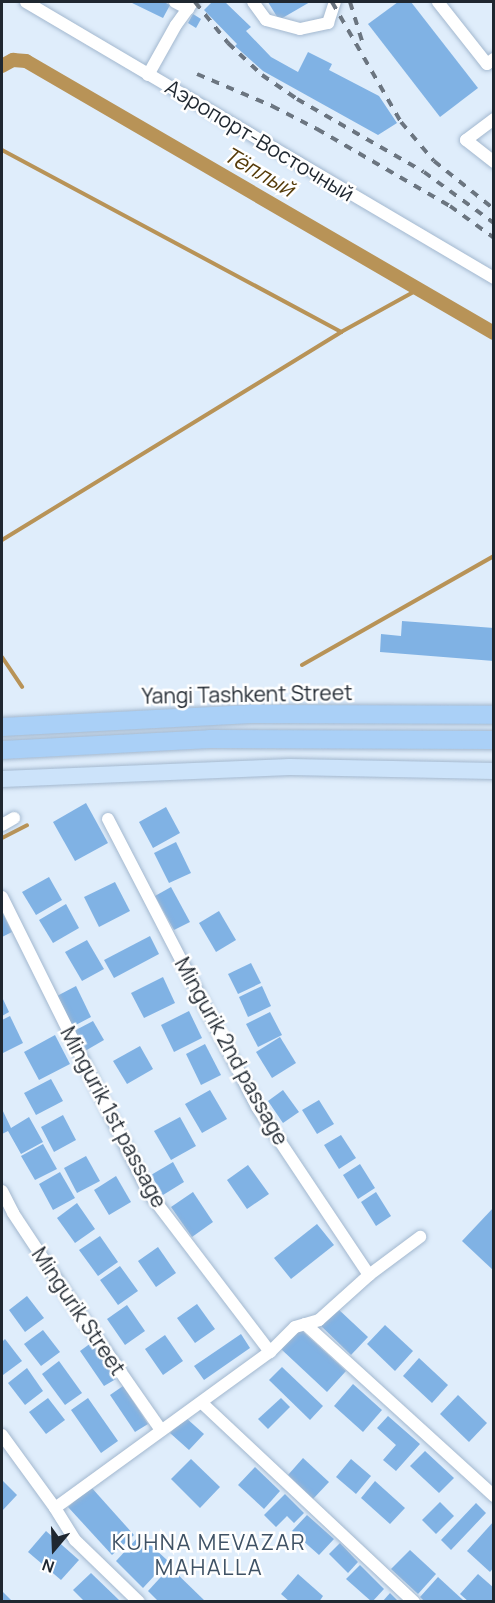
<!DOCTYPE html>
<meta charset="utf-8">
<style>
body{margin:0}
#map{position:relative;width:495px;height:1603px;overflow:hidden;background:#dfedfb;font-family:Manrope,sans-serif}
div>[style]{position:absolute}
.stream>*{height:4px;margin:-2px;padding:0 2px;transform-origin:2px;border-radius:2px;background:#b89357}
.canal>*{height:14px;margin:-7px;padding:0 7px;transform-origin:7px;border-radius:7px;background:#b89357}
.building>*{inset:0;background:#80b2e4}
.roads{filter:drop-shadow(0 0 2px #a3b8cf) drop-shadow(0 0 2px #a3b8cf)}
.minor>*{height:12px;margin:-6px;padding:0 6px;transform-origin:6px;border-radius:6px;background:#fff}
.major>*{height:16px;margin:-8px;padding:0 8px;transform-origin:8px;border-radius:8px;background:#cce3fa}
.highway>*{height:18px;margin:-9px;padding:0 9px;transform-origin:9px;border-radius:9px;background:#aad0f7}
.rail>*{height:4px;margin-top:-2px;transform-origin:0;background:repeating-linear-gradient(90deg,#6b7580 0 8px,transparent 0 16px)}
span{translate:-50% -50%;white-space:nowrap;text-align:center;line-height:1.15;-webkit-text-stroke:5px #fff;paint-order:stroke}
.street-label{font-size:21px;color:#1f2730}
.water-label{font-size:22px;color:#553b09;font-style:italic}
.neighbourhood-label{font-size:22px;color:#3f5265;letter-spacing:1.5px}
.frame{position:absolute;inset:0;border:3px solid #1f2730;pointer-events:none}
.north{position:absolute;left:24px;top:1519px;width:60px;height:60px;-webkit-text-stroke:4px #fff;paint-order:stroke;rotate:199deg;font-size:16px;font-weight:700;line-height:24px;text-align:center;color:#1f2730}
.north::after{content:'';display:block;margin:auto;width:21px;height:27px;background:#1f2730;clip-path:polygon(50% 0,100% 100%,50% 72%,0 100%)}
</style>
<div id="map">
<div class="stream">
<i style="left:2px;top:150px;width:385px;rotate:28.2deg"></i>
<i style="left:2px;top:540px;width:398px;rotate:-31.5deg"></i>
<i style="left:341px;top:332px;width:89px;rotate:-28.9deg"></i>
<i style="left:2px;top:657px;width:36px;rotate:56deg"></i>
<i style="left:302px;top:665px;width:221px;rotate:-29.6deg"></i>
<i style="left:2px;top:838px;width:28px;rotate:-27deg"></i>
</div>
<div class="canal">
<i style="left:2px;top:66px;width:13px;rotate:-29deg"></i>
<i style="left:13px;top:60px;width:13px;rotate:4deg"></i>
<i style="left:26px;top:61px;width:541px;rotate:30.17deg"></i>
</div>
<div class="building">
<i style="clip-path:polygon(130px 2px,164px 2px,170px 5px,163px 18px)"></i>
<i style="clip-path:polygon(212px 2px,225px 2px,251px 27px,246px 31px,271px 57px,298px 72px,308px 52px,332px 64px,329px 70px,379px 96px,397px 123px,378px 135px,263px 71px,235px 46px,237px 44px,204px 10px)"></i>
<i style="clip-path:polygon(268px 2px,310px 2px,279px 20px)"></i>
<i style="clip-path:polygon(398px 2px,411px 2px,478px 88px,440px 117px,368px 24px)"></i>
<i style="clip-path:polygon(193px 14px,201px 19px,196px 28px,188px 23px)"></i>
<i style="clip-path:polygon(402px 621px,494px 628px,494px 661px,380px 652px,381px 634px,401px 636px)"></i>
<i style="clip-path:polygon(86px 803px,108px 843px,75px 861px,53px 822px)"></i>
<i style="clip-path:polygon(166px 807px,180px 833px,153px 848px,139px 822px)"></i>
<i style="clip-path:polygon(176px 842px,191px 873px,169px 883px,154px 853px)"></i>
<i style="clip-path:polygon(49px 877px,62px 900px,36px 915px,22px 892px)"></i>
<i style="clip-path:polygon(115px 882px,130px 911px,99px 927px,84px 897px)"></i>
<i style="clip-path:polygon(171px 887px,190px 922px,174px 930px,155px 896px)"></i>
<i style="clip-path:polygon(66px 904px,79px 928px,53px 943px,39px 920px)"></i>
<i style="clip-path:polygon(219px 911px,236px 940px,216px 952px,199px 923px)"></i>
<i style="clip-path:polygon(2px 912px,12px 932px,2px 937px)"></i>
<i style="clip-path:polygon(150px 936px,159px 954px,114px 978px,104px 960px)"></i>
<i style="clip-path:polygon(87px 940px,104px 969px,82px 981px,65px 952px)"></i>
<i style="clip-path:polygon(251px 963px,261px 983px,238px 994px,228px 974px)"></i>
<i style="clip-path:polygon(163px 977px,175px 1003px,144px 1018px,131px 993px)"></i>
<i style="clip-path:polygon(76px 986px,91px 1017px,72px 1027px,57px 996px)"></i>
<i style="clip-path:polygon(262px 986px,271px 1006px,248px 1017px,239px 997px)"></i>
<i style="clip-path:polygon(2px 997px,9px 1012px,2px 1016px)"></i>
<i style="clip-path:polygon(189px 1011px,202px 1038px,174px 1052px,161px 1025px)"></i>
<i style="clip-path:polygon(270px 1012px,282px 1035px,258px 1047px,246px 1024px)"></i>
<i style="clip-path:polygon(10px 1016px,23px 1043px,3px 1053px,2px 1020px)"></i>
<i style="clip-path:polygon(93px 1021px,104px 1040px,85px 1051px,74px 1031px)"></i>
<i style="clip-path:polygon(55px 1035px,70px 1064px,39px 1080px,24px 1052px)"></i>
<i style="clip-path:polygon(280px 1037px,296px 1063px,272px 1078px,256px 1052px)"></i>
<i style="clip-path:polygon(205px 1044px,221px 1075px,201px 1085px,186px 1054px)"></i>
<i style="clip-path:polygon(140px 1046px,153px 1069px,127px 1084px,113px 1061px)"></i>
<i style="clip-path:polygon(51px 1079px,63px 1101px,36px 1115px,24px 1093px)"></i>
<i style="clip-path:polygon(210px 1090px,227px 1119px,202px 1133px,185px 1104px)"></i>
<i style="clip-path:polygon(283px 1090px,299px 1112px,283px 1123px,268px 1101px)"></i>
<i style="clip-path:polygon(319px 1100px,334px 1124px,317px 1134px,302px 1110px)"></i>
<i style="clip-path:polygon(2px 1109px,11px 1128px,29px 1117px,43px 1142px,21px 1154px,8px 1131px,2px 1134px)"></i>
<i style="clip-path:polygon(63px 1115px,76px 1140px,54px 1152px,41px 1127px)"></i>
<i style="clip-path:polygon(180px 1117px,196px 1146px,171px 1160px,154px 1131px)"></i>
<i style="clip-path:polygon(341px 1135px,356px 1158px,339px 1169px,324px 1145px)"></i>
<i style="clip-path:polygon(43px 1144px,57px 1169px,35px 1180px,21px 1156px)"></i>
<i style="clip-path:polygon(86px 1156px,100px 1181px,77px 1193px,64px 1168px)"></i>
<i style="clip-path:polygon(173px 1162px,184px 1182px,163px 1195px,151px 1175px)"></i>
<i style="clip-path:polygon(360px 1164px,375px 1188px,358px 1199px,343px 1175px)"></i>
<i style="clip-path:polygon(248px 1165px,269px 1194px,247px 1209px,227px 1180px)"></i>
<i style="clip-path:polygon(60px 1172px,75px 1198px,53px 1210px,39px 1184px)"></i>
<i style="clip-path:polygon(116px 1176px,131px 1202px,109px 1215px,94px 1190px)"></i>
<i style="clip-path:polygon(193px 1192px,213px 1222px,192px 1237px,171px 1207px)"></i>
<i style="clip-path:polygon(376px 1192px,391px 1216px,376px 1226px,361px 1202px)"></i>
<i style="clip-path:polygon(77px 1203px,95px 1229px,75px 1243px,57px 1218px)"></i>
<i style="clip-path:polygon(494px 1207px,494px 1271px,462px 1241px)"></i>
<i style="clip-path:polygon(317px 1224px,334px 1245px,291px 1279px,274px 1258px)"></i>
<i style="clip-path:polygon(100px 1236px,118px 1262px,98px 1276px,79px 1250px)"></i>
<i style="clip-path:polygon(158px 1247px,176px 1273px,156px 1287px,138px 1261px)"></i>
<i style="clip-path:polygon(120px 1266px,138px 1291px,118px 1305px,100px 1280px)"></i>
<i style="clip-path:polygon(27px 1296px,44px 1318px,25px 1332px,9px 1310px)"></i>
<i style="clip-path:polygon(197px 1304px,215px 1329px,195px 1343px,177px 1318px)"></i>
<i style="clip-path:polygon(127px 1305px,145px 1331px,125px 1345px,107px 1319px)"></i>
<i style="clip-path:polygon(337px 1308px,368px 1337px,351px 1355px,320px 1325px)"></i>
<i style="clip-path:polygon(385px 1325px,413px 1351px,395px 1371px,367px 1344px)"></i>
<i style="clip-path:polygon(300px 1329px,346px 1371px,327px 1392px,281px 1349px)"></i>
<i style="clip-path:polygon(43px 1330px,60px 1352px,41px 1366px,24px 1344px)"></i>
<i style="clip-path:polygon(241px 1334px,250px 1348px,204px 1380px,194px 1366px)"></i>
<i style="clip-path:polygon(165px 1335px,183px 1361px,163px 1375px,145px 1349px)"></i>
<i style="clip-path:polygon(5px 1339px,22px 1361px,3px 1375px,2px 1342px)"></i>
<i style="clip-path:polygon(91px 1343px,116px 1379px,104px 1386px,80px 1351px)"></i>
<i style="clip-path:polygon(419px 1358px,448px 1385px,432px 1403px,403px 1376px)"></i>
<i style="clip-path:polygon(59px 1361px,82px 1393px,65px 1405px,42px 1374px)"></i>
<i style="clip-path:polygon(282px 1367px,323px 1406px,310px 1420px,269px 1380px)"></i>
<i style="clip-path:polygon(27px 1368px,43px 1391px,25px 1405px,8px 1383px)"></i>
<i style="clip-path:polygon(353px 1384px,382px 1410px,363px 1432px,334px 1406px)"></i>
<i style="clip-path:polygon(123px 1386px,148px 1424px,135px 1432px,110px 1395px)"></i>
<i style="clip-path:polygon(458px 1395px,487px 1423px,469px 1442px,440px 1414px)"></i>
<i style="clip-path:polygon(48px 1398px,65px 1420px,46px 1434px,29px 1412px)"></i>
<i style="clip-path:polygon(88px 1398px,118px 1441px,101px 1453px,71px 1410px)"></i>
<i style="clip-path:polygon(281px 1398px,290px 1407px,268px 1429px,258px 1419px)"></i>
<i style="clip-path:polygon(388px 1416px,420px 1444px,396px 1471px,383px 1460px,396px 1445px,377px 1428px)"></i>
<i style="clip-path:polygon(185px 1417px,204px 1434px,189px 1450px,170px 1433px)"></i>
<i style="clip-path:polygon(425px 1451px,454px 1478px,439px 1493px,410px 1466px)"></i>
<i style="clip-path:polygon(303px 1458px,329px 1482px,313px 1499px,288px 1475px)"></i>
<i style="clip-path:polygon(191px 1459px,220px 1487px,200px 1508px,171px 1479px)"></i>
<i style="clip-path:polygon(351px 1459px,371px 1476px,356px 1494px,336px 1477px)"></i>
<i style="clip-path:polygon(255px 1467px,280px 1491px,264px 1509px,238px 1485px)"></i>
<i style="clip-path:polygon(2px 1480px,17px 1495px,2px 1511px)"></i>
<i style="clip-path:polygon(375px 1481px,405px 1508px,390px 1524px,361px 1498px)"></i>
<i style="clip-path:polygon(91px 1487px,134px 1535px,112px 1555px,68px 1507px)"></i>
<i style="clip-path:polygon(285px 1494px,304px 1513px,294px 1523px,287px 1516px,276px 1527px,264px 1515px)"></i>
<i style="clip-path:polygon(440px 1502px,454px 1516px,436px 1534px,422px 1520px)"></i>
<i style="clip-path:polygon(476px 1503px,486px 1513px,451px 1550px,441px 1540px)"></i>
<i style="clip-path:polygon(307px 1515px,334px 1539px,319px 1555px,292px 1531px)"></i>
<i style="clip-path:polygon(494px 1521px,494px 1567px,490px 1572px,467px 1551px)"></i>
<i style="clip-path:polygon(46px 1531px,79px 1560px,61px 1580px,28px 1552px)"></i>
<i style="clip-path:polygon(140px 1535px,168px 1561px,143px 1588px,116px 1561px)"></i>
<i style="clip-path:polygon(340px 1543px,358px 1562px,348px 1573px,329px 1554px)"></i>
<i style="clip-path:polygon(410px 1550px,436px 1574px,418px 1594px,391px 1569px)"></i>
<i style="clip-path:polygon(360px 1565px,384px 1589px,372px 1602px,346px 1579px)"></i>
<i style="clip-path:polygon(170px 1567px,206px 1602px,159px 1602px,148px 1591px)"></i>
<i style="clip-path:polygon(91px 1573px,119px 1600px,117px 1602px,85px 1602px,73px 1590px)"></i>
<i style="clip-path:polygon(298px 1574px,323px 1596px,319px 1602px,290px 1602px,281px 1594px)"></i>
<i style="clip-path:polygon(478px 1574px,494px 1588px,494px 1602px,469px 1602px,460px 1594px)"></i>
<i style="clip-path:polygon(438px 1577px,463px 1600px,461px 1602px,425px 1602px,420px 1597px)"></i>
<i style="clip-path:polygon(2px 1591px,13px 1602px,2px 1602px)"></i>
<i style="clip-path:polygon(390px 1593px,399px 1602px,382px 1602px)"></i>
</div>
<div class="roads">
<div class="minor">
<i style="left:26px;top:2px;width:543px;rotate:30.53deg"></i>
<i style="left:175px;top:2px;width:15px;rotate:28deg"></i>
<i style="left:253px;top:2px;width:22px;rotate:54deg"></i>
<i style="left:266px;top:20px;width:35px;rotate:15deg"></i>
<i style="left:300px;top:29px;width:29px;rotate:-12deg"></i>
<i style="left:328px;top:23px;width:22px;rotate:-72deg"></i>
<i style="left:438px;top:2px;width:79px;rotate:51.7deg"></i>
<i style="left:487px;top:64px;width:9px;rotate:-36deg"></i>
<i style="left:148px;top:75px;width:57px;rotate:-60.8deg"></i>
<i style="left:176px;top:25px;width:29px;rotate:-54deg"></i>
<i style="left:494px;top:119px;width:35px;rotate:143deg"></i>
<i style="left:466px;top:140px;width:36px;rotate:38deg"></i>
<i style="left:108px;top:819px;width:324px;rotate:62.6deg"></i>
<i style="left:257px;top:1107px;width:202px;rotate:56.3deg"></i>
<i style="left:2px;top:825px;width:14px;rotate:-30deg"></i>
<i style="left:2px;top:897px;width:330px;rotate:63.6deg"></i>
<i style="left:149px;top:1193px;width:200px;rotate:52.7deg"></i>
<i style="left:2px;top:1191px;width:25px;rotate:63deg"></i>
<i style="left:13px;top:1213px;width:107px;rotate:56.5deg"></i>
<i style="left:72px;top:1302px;width:156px;rotate:55.2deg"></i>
<i style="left:305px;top:1324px;width:256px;rotate:42.3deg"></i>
<i style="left:202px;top:1403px;width:291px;rotate:43.2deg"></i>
<i style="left:2px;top:1435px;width:90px;rotate:54deg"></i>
<i style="left:55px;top:1508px;width:38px;rotate:58deg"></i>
<i style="left:75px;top:1540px;width:89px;rotate:44.1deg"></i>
<i style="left:55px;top:1508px;width:266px;rotate:-36deg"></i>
<i style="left:270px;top:1352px;width:35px;rotate:-45deg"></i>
<i style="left:295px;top:1327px;width:25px;rotate:-16deg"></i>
<i style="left:319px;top:1320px;width:67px;rotate:-42deg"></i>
<i style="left:369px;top:1275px;width:64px;rotate:-36.7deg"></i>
</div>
<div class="major">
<i style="left:2px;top:779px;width:288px;rotate:-2.4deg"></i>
<i style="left:290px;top:767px;width:204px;rotate:1.1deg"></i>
</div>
<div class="highway">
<i style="left:2px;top:727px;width:250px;rotate:-3deg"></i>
<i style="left:252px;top:714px;width:242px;rotate:0.2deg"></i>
<i style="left:2px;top:750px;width:208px;rotate:-3deg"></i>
<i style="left:210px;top:739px;width:284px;rotate:0.2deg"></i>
</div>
</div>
<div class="rail">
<i style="left:195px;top:2px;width:53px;rotate:51.2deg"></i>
<i style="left:228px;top:43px;width:47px;rotate:43.3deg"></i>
<i style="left:262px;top:75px;width:42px;rotate:34.4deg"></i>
<i style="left:297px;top:99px;width:146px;rotate:29.9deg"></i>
<i style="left:424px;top:172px;width:87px;rotate:36.1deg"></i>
<i style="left:332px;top:2px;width:138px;rotate:60.1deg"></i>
<i style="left:401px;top:122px;width:51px;rotate:49.8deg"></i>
<i style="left:434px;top:161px;width:77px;rotate:38.7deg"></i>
<i style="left:350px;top:2px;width:41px;rotate:72.9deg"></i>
<i style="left:197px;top:74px;width:82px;rotate:23.1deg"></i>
<i style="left:272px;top:106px;width:51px;rotate:27.1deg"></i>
<i style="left:317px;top:129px;width:154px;rotate:30.1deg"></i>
<i style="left:450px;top:206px;width:54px;rotate:36deg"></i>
</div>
<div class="street-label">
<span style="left:260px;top:140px;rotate:31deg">Аэропорт-Восточный</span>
<span style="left:247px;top:694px;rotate:-1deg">Yangi Tashkent Street</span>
<span style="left:232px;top:1051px;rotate:61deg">Mingurik 2nd passage</span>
<span style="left:114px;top:1117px;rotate:62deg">Mingurik 1st passage</span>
<span style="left:79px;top:1311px;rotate:56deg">Mingurik Street</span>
</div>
<div class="water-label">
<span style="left:259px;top:172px;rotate:30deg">Тёплый</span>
</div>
<div class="neighbourhood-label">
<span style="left:209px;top:1555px">KUHNA MEVAZAR<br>MAHALLA</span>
</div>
<div class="frame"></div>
<div class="north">N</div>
</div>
